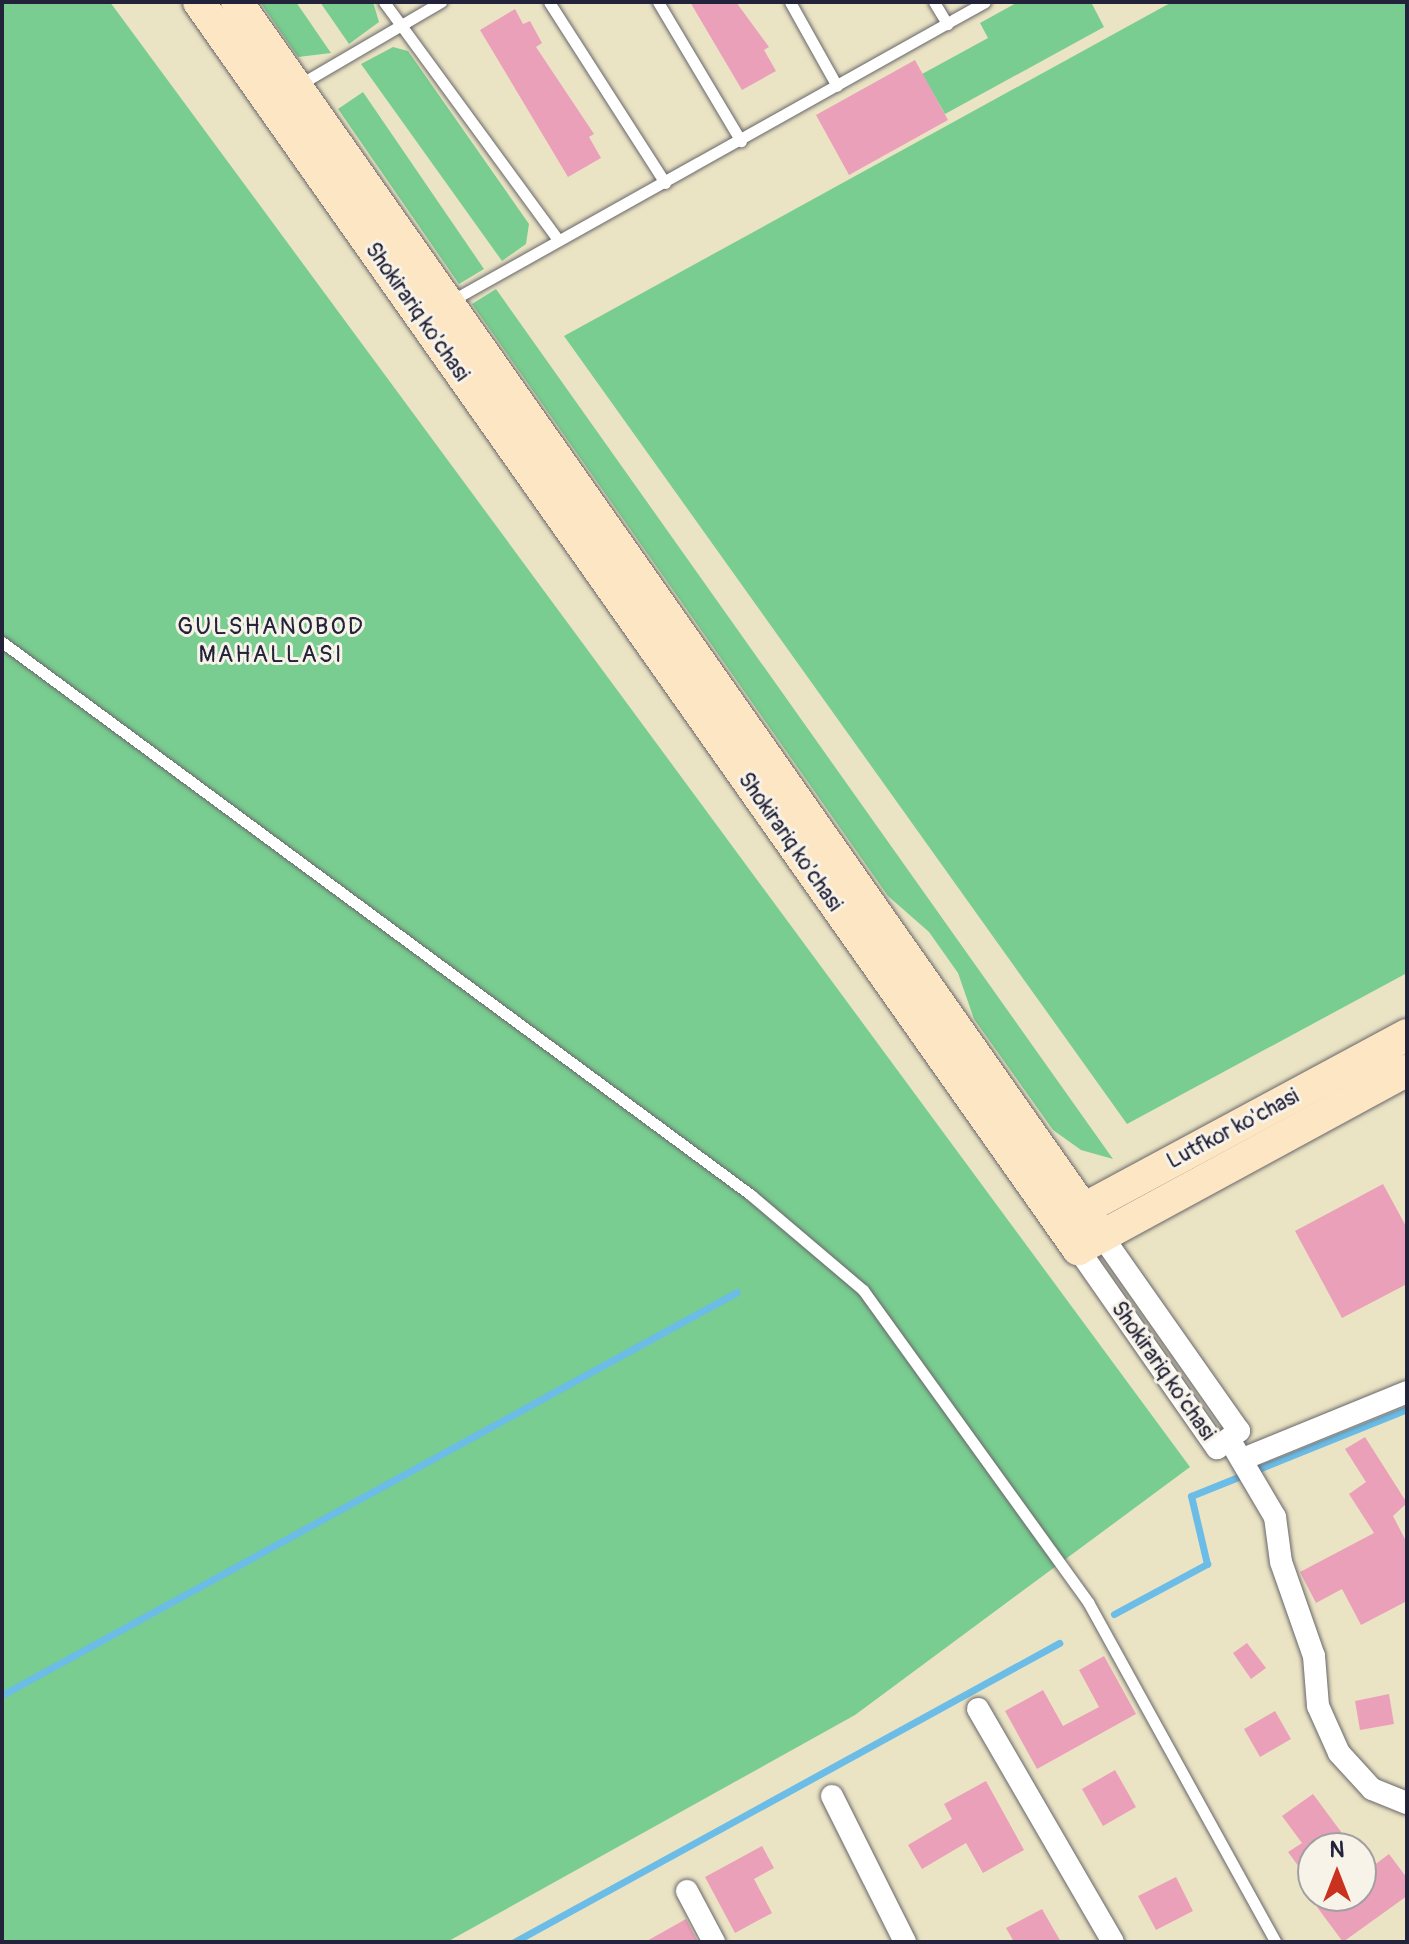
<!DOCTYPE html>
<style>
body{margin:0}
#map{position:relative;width:1409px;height:1944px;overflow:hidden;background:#ebe4c4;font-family:Pangolin,sans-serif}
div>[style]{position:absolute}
.green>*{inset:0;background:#79cd90}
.stream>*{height:7px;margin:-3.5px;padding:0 3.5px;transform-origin:3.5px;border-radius:3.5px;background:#6bbce6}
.building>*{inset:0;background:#eba0b9}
.roads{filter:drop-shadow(0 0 2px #68666b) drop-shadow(0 0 2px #68666b)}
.lane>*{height:11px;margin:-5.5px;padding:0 5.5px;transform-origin:5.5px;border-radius:5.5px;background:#fff}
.street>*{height:22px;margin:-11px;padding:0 11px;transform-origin:11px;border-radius:11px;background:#fff}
.secondary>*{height:32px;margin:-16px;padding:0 16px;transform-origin:16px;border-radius:16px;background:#fce6c4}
span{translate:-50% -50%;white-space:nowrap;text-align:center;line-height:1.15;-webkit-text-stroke:6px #f7f3e8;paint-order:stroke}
.street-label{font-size:22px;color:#22223b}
.neighbourhood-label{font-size:24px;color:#22223b;letter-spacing:2px}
.frame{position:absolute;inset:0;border:4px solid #22223b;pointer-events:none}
.north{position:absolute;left:1297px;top:1832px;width:80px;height:80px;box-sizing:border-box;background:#f7f3e8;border:2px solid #a29fa3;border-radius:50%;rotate:0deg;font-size:22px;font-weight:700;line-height:32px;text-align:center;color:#22223b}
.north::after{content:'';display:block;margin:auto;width:28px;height:36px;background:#c8321e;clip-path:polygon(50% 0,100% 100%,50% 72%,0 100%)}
</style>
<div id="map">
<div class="green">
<i style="clip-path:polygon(2px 2px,110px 2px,1190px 1467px,855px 1715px,447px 1942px,2px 1942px)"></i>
<i style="clip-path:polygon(260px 2px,296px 2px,331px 53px,298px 57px)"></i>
<i style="clip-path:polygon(320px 2px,373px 2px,379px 22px,349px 44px)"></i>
<i style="clip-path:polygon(1018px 2px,1091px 2px,1104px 27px,945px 114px,922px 74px,988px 38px,980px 23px)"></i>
<i style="clip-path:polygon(1172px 2px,1407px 2px,1407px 973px,1127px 1124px,564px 336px)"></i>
<i style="clip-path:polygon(393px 47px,408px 51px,529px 224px,526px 244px,502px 261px,361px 64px)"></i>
<i style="clip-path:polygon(363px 92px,484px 269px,459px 284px,338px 109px)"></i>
<i style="clip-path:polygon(496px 289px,1113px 1159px,1081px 1150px,1053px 1130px,974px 1019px,958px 973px,929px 932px,888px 896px,472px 304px)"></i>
</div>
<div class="stream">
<i style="left:1114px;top:1614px;width:106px;rotate:-28.3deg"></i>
<i style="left:1207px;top:1564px;width:70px;rotate:-103.2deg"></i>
<i style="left:1191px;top:1496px;width:233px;rotate:-21.9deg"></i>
<i style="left:2px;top:1695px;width:838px;rotate:-28.74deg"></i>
<i style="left:514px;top:1942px;width:622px;rotate:-28.75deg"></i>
</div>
<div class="building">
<i style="clip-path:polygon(690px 2px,736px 2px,769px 47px,764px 50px,776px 71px,742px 90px)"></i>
<i style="clip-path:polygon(515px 9px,523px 24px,530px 21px,542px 43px,536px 47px,594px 134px,589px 137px,601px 158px,568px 177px,480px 30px)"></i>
<i style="clip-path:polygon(915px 60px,948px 120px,849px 175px,816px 115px)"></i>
<i style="clip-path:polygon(1383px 1184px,1407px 1228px,1407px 1284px,1342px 1318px,1295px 1231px)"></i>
<i style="clip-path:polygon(1365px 1437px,1407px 1503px,1393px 1516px,1407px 1543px,1407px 1601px,1361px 1625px,1342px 1589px,1316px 1603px,1300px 1572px,1374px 1533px,1349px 1494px,1366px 1482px,1345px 1449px)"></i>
<i style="clip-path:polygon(1247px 1643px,1266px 1668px,1251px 1679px,1233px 1653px)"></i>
<i style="clip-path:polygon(1104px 1656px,1136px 1714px,1037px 1769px,1005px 1711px,1043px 1690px,1063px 1726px,1099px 1707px,1079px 1670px)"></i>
<i style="clip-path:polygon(1389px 1694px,1394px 1724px,1360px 1730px,1355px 1701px)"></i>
<i style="clip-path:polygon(1275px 1711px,1291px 1739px,1260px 1757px,1244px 1729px)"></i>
<i style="clip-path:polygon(1115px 1770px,1136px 1807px,1103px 1826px,1082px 1789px)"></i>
<i style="clip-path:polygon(986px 1781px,1024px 1850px,983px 1873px,966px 1843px,922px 1869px,908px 1845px,952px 1819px,944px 1804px)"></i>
<i style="clip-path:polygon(1313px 1794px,1353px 1848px,1313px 1848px,1313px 1886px,1288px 1852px,1302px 1843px,1282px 1816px)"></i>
<i style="clip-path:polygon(762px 1846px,774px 1868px,754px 1879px,772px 1913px,735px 1933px,705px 1877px)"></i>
<i style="clip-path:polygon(1389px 1854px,1407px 1878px,1407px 1896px,1343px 1942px,1317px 1907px,1333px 1896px,1361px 1896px,1361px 1875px)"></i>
<i style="clip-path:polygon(1176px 1877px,1193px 1911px,1156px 1930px,1138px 1896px)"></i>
<i style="clip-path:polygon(1042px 1909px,1061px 1942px,1014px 1942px,1006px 1928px)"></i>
<i style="clip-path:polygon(686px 1919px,698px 1942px,645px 1942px)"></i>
</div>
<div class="roads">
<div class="lane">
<i style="left:384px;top:2px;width:295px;rotate:53.8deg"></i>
<i style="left:549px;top:2px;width:215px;rotate:57.3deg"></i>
<i style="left:658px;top:2px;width:162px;rotate:59.2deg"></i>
<i style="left:790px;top:2px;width:96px;rotate:60.8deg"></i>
<i style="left:934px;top:2px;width:26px;rotate:59deg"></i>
<i style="left:297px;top:86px;width:167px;rotate:-30.3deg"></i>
<i style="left:449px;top:302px;width:614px;rotate:-29.24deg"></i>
<i style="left:2px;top:642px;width:931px;rotate:36.44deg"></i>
<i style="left:751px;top:1195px;width:147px;rotate:40.3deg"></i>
<i style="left:863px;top:1290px;width:385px;rotate:54.2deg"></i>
<i style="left:1088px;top:1602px;width:389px;rotate:61.1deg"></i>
</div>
<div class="street">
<i style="left:1078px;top:1249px;width:243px;rotate:55.1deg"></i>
<i style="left:1217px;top:1448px;width:28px;rotate:-38deg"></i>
<i style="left:1239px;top:1431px;width:238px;rotate:-125.1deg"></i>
<i style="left:1229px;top:1439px;width:91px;rotate:59.5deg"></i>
<i style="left:1275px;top:1517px;width:45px;rotate:82.4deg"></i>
<i style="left:1281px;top:1562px;width:100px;rotate:70.7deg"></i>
<i style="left:1314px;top:1656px;width:50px;rotate:85.4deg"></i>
<i style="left:1318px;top:1706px;width:51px;rotate:65.9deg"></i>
<i style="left:1339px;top:1753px;width:49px;rotate:47.5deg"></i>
<i style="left:1372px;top:1789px;width:38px;rotate:22deg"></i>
<i style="left:1243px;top:1459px;width:177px;rotate:-22.2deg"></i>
<i style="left:978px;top:1709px;width:269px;rotate:59.9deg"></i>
<i style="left:832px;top:1796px;width:163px;rotate:63.4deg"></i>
<i style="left:687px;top:1891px;width:58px;rotate:62.1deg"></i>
</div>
<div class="secondary">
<i style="left:199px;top:2px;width:1526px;rotate:54.82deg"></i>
<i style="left:1078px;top:1249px;width:375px;rotate:-28.5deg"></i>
<i style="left:237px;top:2px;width:1507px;rotate:54.97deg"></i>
<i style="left:1065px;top:1219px;width:388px;rotate:-28.3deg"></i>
</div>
</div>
<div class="street-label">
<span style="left:417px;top:312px;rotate:55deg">Shokirariq ko'chasi</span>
<span style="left:790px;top:842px;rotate:55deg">Shokirariq ko'chasi</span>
<span style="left:1233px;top:1129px;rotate:-28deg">Lutfkor ko'chasi</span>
<span style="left:1163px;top:1371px;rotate:55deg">Shokirariq ko'chasi</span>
</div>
<div class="neighbourhood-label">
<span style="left:271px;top:641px">GULSHANOBOD<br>MAHALLASI</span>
</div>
<div class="frame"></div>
<div class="north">N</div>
</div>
